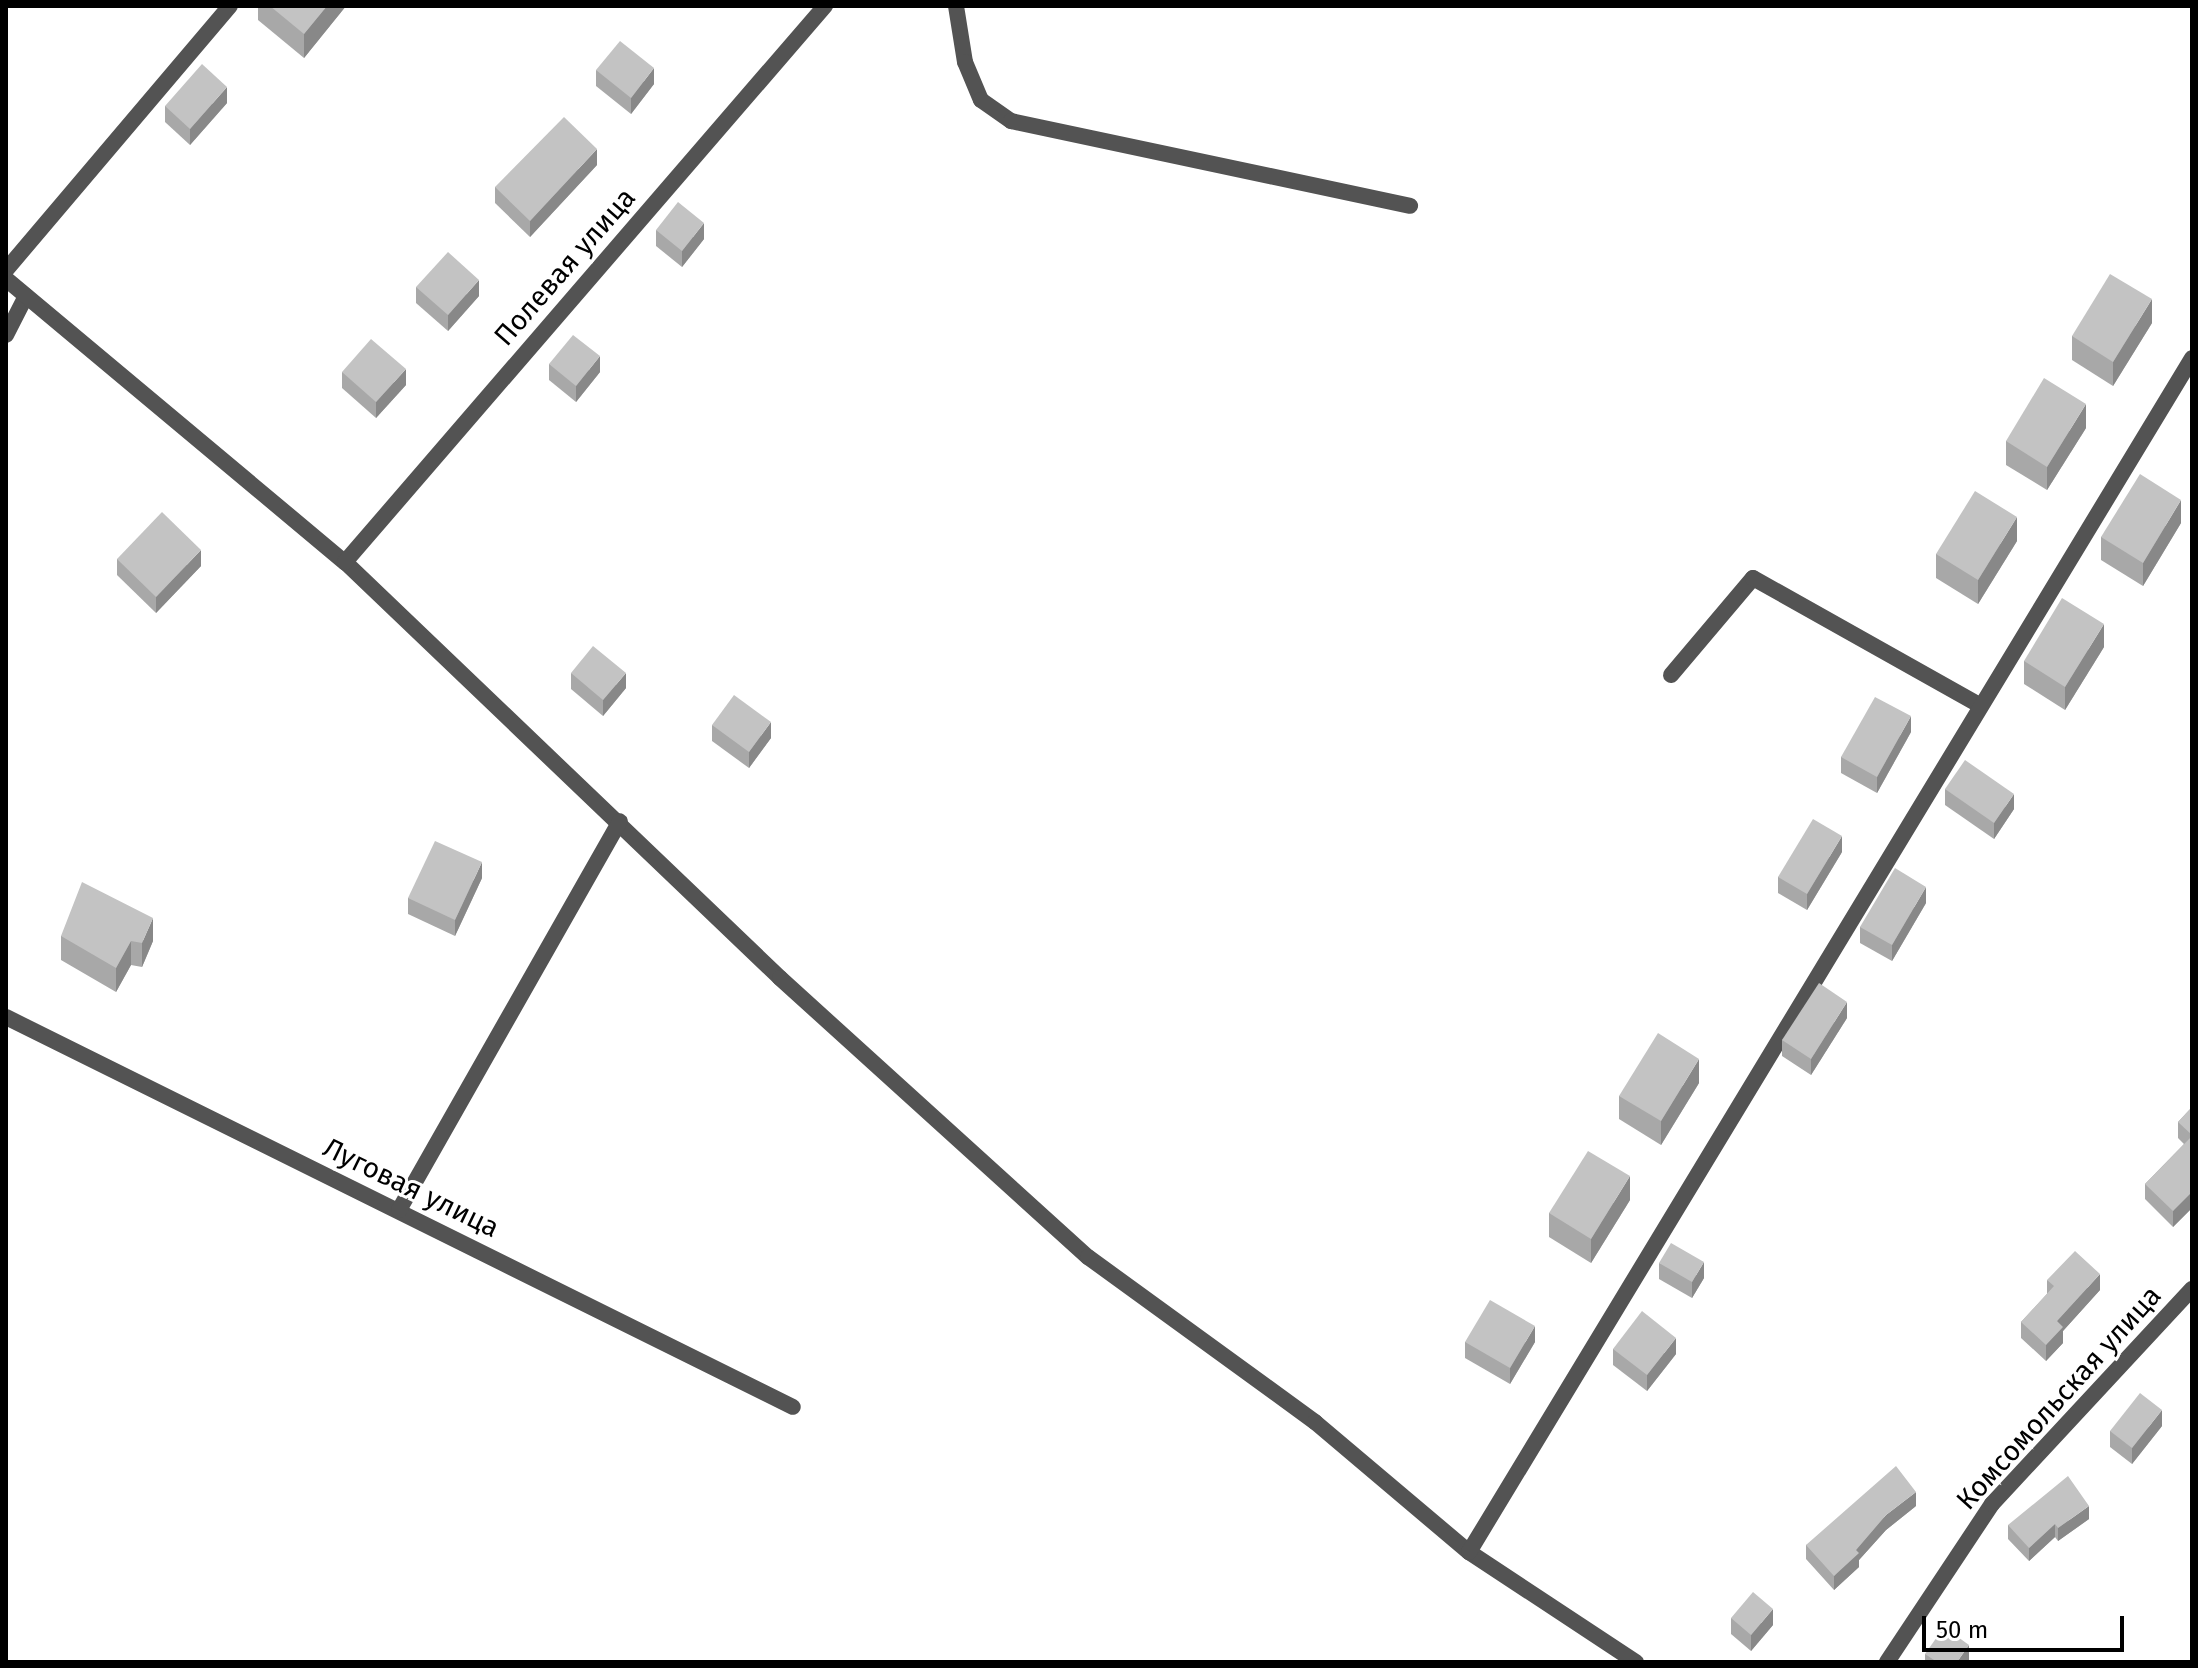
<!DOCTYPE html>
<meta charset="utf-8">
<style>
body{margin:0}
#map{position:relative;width:2198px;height:1668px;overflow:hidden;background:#fff;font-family:"Fira Sans",sans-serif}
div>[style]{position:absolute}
.service>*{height:16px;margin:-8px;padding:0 8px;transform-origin:8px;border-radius:8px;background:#535353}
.minor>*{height:16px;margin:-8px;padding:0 8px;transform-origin:8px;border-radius:8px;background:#535353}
.wall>*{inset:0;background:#a8a8a8}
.shaded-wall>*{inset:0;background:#888}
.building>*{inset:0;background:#c3c3c3}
span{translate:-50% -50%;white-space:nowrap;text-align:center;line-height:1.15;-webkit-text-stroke:6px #fff;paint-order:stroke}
.street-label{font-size:28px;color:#000}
.frame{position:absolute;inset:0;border:8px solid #000;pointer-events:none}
.scale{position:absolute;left:1922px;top:1616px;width:202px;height:36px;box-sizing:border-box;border:4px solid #000;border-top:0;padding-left:10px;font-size:24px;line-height:28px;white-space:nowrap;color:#000;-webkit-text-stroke:6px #fff;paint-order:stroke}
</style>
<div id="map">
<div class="service">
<i style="left:956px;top:6px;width:57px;rotate:80.9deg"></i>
<i style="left:965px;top:62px;width:41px;rotate:67.2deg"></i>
<i style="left:981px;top:100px;width:37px;rotate:35deg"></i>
<i style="left:1011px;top:121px;width:408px;rotate:12deg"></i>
<i style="left:6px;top:335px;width:44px;rotate:-62.9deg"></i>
<i style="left:1671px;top:675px;width:127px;rotate:-49.8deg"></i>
<i style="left:1753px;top:578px;width:261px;rotate:29.3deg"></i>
</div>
<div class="minor">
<i style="left:6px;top:270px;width:346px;rotate:-49.7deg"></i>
<i style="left:6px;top:279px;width:442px;rotate:39.9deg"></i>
<i style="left:345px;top:562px;width:602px;rotate:43.72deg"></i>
<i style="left:780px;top:978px;width:416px;rotate:42.2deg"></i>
<i style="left:1088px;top:1257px;width:281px;rotate:36deg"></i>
<i style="left:1315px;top:1422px;width:202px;rotate:40.2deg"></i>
<i style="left:1469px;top:1552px;width:200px;rotate:33.4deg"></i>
<i style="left:345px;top:562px;width:735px;rotate:-49.2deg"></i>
<i style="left:6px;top:1017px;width:878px;rotate:26.36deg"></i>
<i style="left:399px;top:1210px;width:447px;rotate:-60.4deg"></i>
<i style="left:1469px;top:1552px;width:1396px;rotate:-58.8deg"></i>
<i style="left:1887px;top:1662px;width:190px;rotate:-56.4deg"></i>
<i style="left:1992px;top:1504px;width:294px;rotate:-47.1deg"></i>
</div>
<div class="wall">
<i style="clip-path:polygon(258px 6px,346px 6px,304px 58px,258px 20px)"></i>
<i style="clip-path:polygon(596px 70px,654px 84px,631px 114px,596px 86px)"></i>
<i style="clip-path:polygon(227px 103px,190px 145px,165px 122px,165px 106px)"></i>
<i style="clip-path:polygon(597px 165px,530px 237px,495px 203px,495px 187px)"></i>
<i style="clip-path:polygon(656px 230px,704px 239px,682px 267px,656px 246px)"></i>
<i style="clip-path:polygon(416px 287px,479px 296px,448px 331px,416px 303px)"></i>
<i style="clip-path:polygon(2152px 323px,2113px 386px,2072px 360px,2072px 336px)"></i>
<i style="clip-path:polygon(549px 364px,600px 372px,576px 402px,549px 380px)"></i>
<i style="clip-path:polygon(342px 372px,406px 385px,376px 418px,342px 388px)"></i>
<i style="clip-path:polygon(2086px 428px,2047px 490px,2006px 465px,2006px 441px)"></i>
<i style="clip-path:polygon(2181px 523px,2143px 586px,2101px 560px,2101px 537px)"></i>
<i style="clip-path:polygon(2017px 541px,1978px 604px,1936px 578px,1936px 554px)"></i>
<i style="clip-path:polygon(117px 559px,201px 566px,156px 613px,117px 575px)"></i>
<i style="clip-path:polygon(2104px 647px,2065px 710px,2024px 684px,2024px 661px)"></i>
<i style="clip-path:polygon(571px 673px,626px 688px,603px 716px,571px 689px)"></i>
<i style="clip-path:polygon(712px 725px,771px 738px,749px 768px,712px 741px)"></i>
<i style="clip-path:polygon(1911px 732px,1877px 793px,1841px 773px,1841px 757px)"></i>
<i style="clip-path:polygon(1945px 789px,2014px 809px,1994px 839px,1945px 805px)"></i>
<i style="clip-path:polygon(1842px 852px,1807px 910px,1778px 893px,1778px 877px)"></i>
<i style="clip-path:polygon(482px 878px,455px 936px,408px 914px,408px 898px)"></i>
<i style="clip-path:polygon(1926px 903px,1892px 961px,1860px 943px,1860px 927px)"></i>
<i style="clip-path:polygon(61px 936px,153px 941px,142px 967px,131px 965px,116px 992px,61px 960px)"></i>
<i style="clip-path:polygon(1847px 1018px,1811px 1075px,1782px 1056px,1782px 1040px)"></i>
<i style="clip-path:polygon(1699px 1083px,1661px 1145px,1619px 1119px,1619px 1096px)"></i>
<i style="clip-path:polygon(2192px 1107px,2192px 1208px,2173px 1227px,2145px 1199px,2145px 1184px,2184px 1144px,2178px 1138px,2178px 1122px)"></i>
<i style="clip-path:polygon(1630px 1200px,1591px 1263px,1549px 1237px,1549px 1213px)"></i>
<i style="clip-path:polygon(1659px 1263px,1704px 1278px,1692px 1298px,1659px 1279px)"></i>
<i style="clip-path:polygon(2047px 1280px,2100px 1290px,2063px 1331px,2063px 1343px,2046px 1361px,2021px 1338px,2021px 1322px,2047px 1294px)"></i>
<i style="clip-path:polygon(1465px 1342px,1535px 1342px,1510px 1384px,1465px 1358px)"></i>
<i style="clip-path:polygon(1613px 1349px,1676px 1354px,1647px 1391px,1613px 1365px)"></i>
<i style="clip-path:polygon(2162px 1426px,2132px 1464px,2110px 1447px,2110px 1431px)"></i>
<i style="clip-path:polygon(1916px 1506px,1886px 1530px,1859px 1560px,1859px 1567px,1834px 1590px,1806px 1559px,1806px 1545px)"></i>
<i style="clip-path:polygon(2089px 1519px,2058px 1541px,2055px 1537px,2029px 1561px,2008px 1539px,2008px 1525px)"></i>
<i style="clip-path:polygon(1731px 1618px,1773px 1625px,1751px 1651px,1731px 1634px)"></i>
<i style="clip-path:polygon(1925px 1654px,1969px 1661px,1968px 1662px,1925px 1662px)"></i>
</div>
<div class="shaded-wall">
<i style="clip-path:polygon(327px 6px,346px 6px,304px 58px,304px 34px)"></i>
<i style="clip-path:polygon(654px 68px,654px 84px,631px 114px,631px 98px)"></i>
<i style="clip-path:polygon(227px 87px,227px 103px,190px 145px,190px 129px)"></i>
<i style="clip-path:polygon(597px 149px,597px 165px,530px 237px,530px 221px)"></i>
<i style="clip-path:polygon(704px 223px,704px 239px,682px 267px,682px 251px)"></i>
<i style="clip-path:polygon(479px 280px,479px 296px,448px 331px,448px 315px)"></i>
<i style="clip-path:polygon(2152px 299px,2152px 323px,2113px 386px,2113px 362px)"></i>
<i style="clip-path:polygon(600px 356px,600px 372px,576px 402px,576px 386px)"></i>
<i style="clip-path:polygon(406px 369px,406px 385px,376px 418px,376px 402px)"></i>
<i style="clip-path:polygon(2086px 404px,2086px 428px,2047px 490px,2047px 467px)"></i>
<i style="clip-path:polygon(2181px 500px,2181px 523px,2143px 586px,2143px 563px)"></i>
<i style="clip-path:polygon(2017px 517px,2017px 541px,1978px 604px,1978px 580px)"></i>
<i style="clip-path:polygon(201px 550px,201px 566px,156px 613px,156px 597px)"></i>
<i style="clip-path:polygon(2104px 624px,2104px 647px,2065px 710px,2065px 687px)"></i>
<i style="clip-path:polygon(626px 673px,626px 688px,603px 716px,603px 700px)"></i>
<i style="clip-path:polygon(1911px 716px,1911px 732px,1877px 793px,1877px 777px)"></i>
<i style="clip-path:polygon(771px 722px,771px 738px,749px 768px,749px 752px)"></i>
<i style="clip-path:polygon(2014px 794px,2014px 809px,1994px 839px,1994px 823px)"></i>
<i style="clip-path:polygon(1842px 836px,1842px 852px,1807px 910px,1807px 894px)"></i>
<i style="clip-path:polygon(482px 862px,482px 878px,455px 936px,455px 920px)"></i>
<i style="clip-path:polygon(1926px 887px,1926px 903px,1892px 961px,1892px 945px)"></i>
<i style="clip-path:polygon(153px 918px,153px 941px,142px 967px,142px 943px)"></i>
<i style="clip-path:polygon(131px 941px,131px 965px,116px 992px,116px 968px)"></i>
<i style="clip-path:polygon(1847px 1002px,1847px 1018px,1811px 1075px,1811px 1059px)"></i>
<i style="clip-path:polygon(1699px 1059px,1699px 1083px,1661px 1145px,1661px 1121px)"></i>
<i style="clip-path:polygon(1630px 1176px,1630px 1200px,1591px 1263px,1591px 1239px)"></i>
<i style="clip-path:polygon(2192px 1181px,2192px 1208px,2173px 1227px,2173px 1211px)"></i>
<i style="clip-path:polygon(1704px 1262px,1704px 1278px,1692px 1298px,1692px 1282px)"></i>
<i style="clip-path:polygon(2100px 1274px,2100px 1290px,2063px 1331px,2063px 1343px,2046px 1361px,2046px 1345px,2057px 1321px)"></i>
<i style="clip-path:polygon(1535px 1326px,1535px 1342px,1510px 1384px,1510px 1368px)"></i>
<i style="clip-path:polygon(1676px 1338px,1676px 1354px,1647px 1391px,1647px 1375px)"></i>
<i style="clip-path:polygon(2162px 1410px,2162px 1426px,2132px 1464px,2132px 1448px)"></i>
<i style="clip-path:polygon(1916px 1492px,1916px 1506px,1886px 1530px,1859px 1560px,1859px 1567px,1834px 1590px,1834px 1576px,1856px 1550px,1886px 1515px)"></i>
<i style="clip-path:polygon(2089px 1506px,2089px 1519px,2058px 1541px,2058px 1528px)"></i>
<i style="clip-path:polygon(2055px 1524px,2055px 1537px,2029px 1561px,2029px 1548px)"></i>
<i style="clip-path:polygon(1773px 1609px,1773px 1625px,1751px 1651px,1751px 1635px)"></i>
<i style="clip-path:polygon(1969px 1645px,1969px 1661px,1968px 1662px,1957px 1662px)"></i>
</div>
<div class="building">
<i style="clip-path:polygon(270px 6px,327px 6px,304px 34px)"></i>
<i style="clip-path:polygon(620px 41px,654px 68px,631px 98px,596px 70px)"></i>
<i style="clip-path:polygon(202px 64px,227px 87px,190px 129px,165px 106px)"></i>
<i style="clip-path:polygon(564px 117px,597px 149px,530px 221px,495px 187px)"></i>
<i style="clip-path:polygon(678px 202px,704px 223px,682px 251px,656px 230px)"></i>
<i style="clip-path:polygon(448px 252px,479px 280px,448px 315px,416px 287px)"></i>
<i style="clip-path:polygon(2110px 274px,2152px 299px,2113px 362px,2072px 336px)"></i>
<i style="clip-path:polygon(573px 335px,600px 356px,576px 386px,549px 364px)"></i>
<i style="clip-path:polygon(371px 339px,406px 369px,376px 402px,342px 372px)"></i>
<i style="clip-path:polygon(2044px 378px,2086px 404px,2047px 467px,2006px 441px)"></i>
<i style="clip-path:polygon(2140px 474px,2181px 500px,2143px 563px,2101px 537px)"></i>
<i style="clip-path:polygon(1975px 491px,2017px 517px,1978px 580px,1936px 554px)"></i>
<i style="clip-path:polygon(162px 512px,201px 550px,156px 597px,117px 559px)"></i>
<i style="clip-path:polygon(2062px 598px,2104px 624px,2065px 687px,2024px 661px)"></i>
<i style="clip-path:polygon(593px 646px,626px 673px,603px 700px,571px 673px)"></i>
<i style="clip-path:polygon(734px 695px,771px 722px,749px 752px,712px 725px)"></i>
<i style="clip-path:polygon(1875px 697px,1911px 716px,1877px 777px,1841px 757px)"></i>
<i style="clip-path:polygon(1965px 760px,2014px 794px,1994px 823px,1945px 789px)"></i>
<i style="clip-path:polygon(1813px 819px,1842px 836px,1807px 894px,1778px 877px)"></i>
<i style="clip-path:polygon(435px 841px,482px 862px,455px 920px,408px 898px)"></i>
<i style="clip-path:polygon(1895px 868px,1926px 887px,1892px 945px,1860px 927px)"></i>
<i style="clip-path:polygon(82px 882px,153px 918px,142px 943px,131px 941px,116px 968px,61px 936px)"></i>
<i style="clip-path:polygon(1819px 983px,1847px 1002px,1811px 1059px,1782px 1040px)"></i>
<i style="clip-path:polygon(1658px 1033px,1699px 1059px,1661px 1121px,1619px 1096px)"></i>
<i style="clip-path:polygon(2192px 1107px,2192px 1135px,2178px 1122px)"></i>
<i style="clip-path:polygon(2192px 1136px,2192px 1192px,2173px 1211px,2145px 1184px)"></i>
<i style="clip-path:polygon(1588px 1151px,1630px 1176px,1591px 1239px,1549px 1213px)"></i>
<i style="clip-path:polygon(1671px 1243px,1704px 1262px,1692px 1282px,1659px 1263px)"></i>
<i style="clip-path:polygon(2075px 1251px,2100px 1274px,2057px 1321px,2063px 1327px,2046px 1345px,2021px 1322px,2054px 1286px,2047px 1280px)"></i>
<i style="clip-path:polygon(1490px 1300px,1535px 1326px,1510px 1368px,1465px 1342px)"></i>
<i style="clip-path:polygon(1642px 1311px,1676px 1338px,1647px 1375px,1613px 1349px)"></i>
<i style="clip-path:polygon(2140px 1393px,2162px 1410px,2132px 1448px,2110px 1431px)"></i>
<i style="clip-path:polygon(1896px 1466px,1916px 1492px,1886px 1515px,1856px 1550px,1859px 1553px,1834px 1576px,1806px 1545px)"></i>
<i style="clip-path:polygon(2068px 1476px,2089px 1506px,2058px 1528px,2055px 1524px,2029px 1548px,2008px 1525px)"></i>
<i style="clip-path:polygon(1753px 1592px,1773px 1609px,1751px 1635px,1731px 1618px)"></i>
<i style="clip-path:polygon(1944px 1627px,1969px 1645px,1957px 1662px,1937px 1662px,1925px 1654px)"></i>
</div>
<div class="street-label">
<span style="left:565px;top:267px;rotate:-49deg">Полевая улица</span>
<span style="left:411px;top:1188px;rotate:26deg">Луговая улица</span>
<span style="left:2059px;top:1398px;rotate:-48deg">Комсомольская улица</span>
</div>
<div class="frame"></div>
<div class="scale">50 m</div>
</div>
